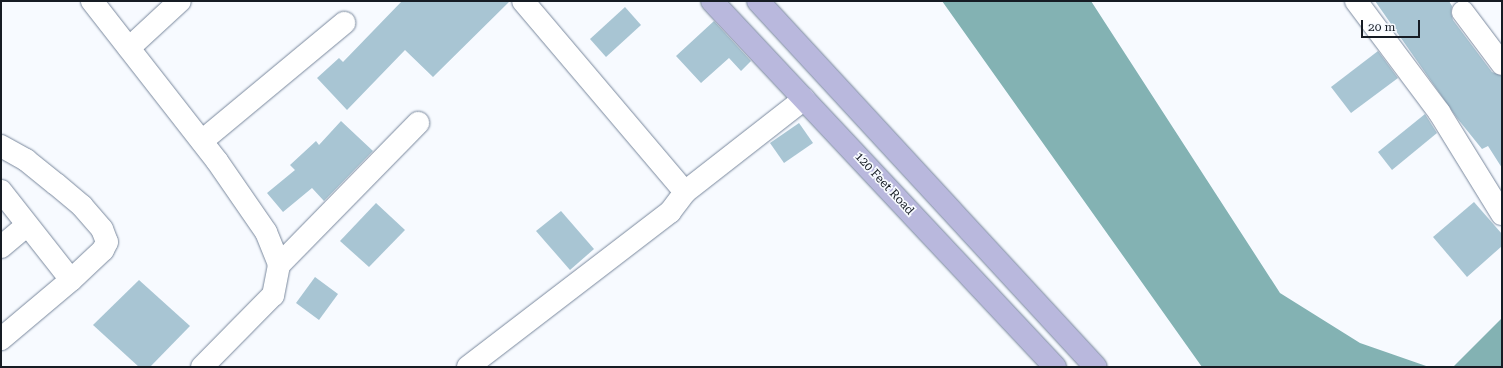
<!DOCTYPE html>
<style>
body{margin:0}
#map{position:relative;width:1503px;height:368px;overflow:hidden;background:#f7faff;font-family:"Roboto Serif",serif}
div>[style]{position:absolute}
.water>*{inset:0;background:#83b2b3}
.building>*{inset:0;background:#a8c5d3}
.roads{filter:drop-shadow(0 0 1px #79889d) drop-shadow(0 0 1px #79889d)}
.minor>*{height:22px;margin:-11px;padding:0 11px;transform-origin:11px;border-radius:11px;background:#fff}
.major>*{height:22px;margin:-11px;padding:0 11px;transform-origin:11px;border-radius:11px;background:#b9b8dd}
span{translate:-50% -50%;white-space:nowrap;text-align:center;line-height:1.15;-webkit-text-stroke:3.5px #f7faff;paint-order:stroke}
.street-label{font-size:12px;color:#161c24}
.frame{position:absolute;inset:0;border:2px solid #161c24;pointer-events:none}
.scale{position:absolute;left:1361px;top:20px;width:59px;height:18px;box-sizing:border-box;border:2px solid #161c24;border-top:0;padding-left:5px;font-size:12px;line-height:14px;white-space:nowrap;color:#161c24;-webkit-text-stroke:3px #f7faff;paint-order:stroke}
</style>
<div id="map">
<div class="water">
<i style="clip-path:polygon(942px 1px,1091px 1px,1280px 293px,1360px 343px,1429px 367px,1202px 367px)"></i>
<i style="clip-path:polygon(1502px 318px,1502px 367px,1453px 367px)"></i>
</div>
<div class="building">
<i style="clip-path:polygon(402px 1px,510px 1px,433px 77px,405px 50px,347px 110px,317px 78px,339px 58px,343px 62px)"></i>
<i style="clip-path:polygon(1375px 1px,1449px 1px,1452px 6px,1451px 13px,1453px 20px,1492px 72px,1502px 76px,1502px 168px,1488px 146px,1482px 149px,1457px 118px)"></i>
<i style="clip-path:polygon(625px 7px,641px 25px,606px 57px,590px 39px)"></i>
<i style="clip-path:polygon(714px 21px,751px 61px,741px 71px,729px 58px,701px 83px,676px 56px)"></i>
<i style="clip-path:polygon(1378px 51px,1398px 78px,1351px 113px,1331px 87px)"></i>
<i style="clip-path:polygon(1425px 114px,1437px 133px,1392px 170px,1378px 152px)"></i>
<i style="clip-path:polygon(341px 121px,373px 151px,324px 201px,312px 188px,283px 212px,267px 193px,295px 170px,290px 165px,316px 141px,319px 145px)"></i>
<i style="clip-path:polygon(799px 123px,813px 143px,784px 163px,770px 143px)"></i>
<i style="clip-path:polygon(1474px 202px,1502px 234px,1502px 246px,1467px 277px,1433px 237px)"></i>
<i style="clip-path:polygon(376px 203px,405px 230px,369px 267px,340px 241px)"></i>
<i style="clip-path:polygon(561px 211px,594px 249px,570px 270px,536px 231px)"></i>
<i style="clip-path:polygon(315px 277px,338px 294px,319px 320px,296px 303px)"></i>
<i style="clip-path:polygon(139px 280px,190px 326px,150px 367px,139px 367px,93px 325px)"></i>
</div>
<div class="roads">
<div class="minor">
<i style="left:92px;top:1px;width:203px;rotate:52deg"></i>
<i style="left:217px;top:161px;width:86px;rotate:55.4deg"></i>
<i style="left:266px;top:232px;width:35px;rotate:68deg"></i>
<i style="left:279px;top:265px;width:31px;rotate:101deg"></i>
<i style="left:273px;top:295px;width:101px;rotate:134.6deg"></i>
<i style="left:1356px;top:1px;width:139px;rotate:53.2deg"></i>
<i style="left:1439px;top:112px;width:120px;rotate:58.3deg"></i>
<i style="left:1463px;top:12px;width:65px;rotate:53.1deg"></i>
<i style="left:129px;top:48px;width:69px;rotate:-42.7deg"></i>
<i style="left:202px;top:141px;width:185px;rotate:-39.7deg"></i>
<i style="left:1px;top:146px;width:29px;rotate:29deg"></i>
<i style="left:26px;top:160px;width:38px;rotate:39deg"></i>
<i style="left:56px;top:184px;width:34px;rotate:40deg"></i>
<i style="left:82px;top:206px;width:30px;rotate:49deg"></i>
<i style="left:102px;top:229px;width:14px;rotate:69deg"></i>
<i style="left:107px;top:242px;width:9px;rotate:117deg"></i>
<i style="left:103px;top:250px;width:44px;rotate:136.8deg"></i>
<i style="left:1px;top:191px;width:113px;rotate:51.8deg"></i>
<i style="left:71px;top:280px;width:92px;rotate:139.9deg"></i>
<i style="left:685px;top:192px;width:151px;rotate:-38deg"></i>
<i style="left:1px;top:247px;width:33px;rotate:-40deg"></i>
<i style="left:279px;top:265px;width:199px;rotate:-45.6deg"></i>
<i style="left:468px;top:367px;width:255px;rotate:-37.5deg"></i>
<i style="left:670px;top:212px;width:25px;rotate:-53deg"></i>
<i style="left:685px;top:192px;width:250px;rotate:-130.3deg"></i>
</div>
<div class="major">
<i style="left:712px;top:1px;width:502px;rotate:46.86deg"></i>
<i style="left:758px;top:1px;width:498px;rotate:47.3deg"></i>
</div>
</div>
<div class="street-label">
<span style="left:884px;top:184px;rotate:47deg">120 Feet Road</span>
</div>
<div class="frame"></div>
<div class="scale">20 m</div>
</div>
